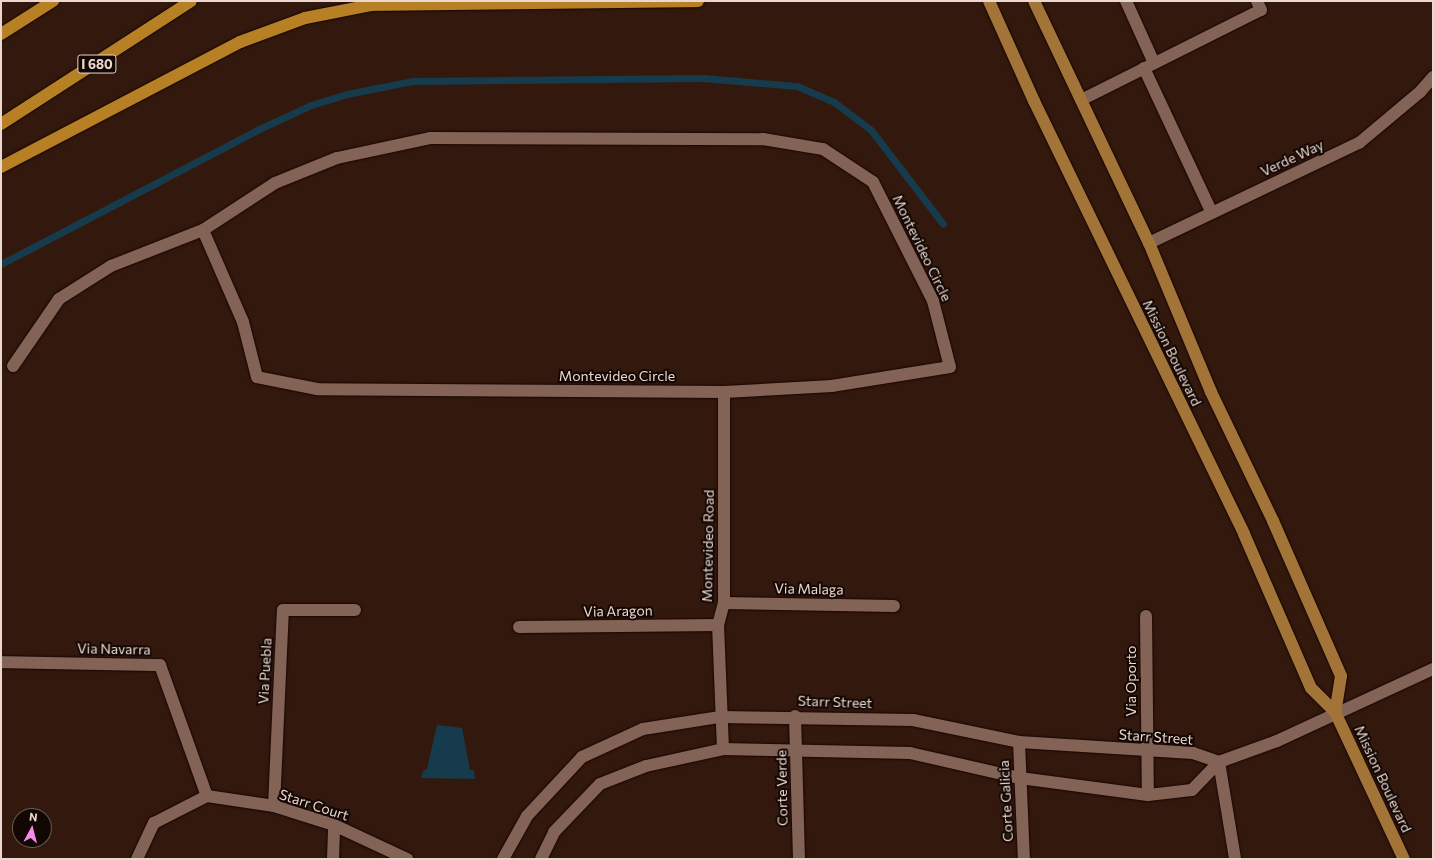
<!DOCTYPE html>
<style>
body{margin:0}
#map{position:relative;width:1434px;height:860px;overflow:hidden;background:#33190d;font-family:Commissioner,sans-serif}
div>[style]{position:absolute}
.water>*{inset:0;background:#163b4c}
.stream>*{height:7px;margin:-3.5px;padding:0 3.5px;transform-origin:3.5px;border-radius:3.5px;background:#163b4c}
.roads{filter:drop-shadow(0 0 1px #190400) drop-shadow(0 0 1px #190400)}
.minor>*{height:12px;margin:-6px;padding:0 6px;transform-origin:6px;border-radius:6px;background:#826355}
.major>*{height:12px;margin:-6px;padding:0 6px;transform-origin:6px;border-radius:6px;background:#a27438}
.highway>*{height:12px;margin:-6px;padding:0 6px;transform-origin:6px;border-radius:6px;background:#b78025}
span{translate:-50% -50%;white-space:nowrap;text-align:center;line-height:1.15;-webkit-text-stroke:4px #130704;paint-order:stroke}
.shield-label span{padding:1px 3px;background:#130704;border:1px solid;border-radius:3px;-webkit-text-stroke-width:0}
.shield-label{font-size:13px;color:#ead8d0;font-weight:700}
.street-label{font-size:14px;color:#ead8d0}
.frame{position:absolute;inset:0;border:2px solid #ead8d0;pointer-events:none}
.north{position:absolute;left:12px;top:808px;width:40px;height:40px;box-sizing:border-box;background:#130704;border:1px solid #695b56;border-radius:50%;rotate:7deg;font-size:11px;font-weight:700;line-height:16px;text-align:center;color:#ead8d0}
.north::after{content:'';display:block;margin:auto;width:14px;height:18px;background:#f689ed;clip-path:polygon(50% 0,100% 100%,50% 72%,0 100%)}
</style>
<div id="map">
<div class="water">
<i style="clip-path:polygon(437px 725px,462px 728px,470px 770px,474px 770px,475px 779px,421px 778px,423px 771px,427px 769px)"></i>
</div>
<div class="stream">
<i style="left:1px;top:264px;width:289px;rotate:-27.6deg"></i>
<i style="left:257px;top:130px;width:60px;rotate:-24.8deg"></i>
<i style="left:311px;top:105px;width:38px;rotate:-17deg"></i>
<i style="left:347px;top:94px;width:66px;rotate:-11.3deg"></i>
<i style="left:412px;top:81px;width:291px;rotate:-0.6deg"></i>
<i style="left:703px;top:78px;width:94px;rotate:4.9deg"></i>
<i style="left:797px;top:86px;width:40px;rotate:23.4deg"></i>
<i style="left:834px;top:102px;width:46px;rotate:37.1deg"></i>
<i style="left:871px;top:130px;width:118px;rotate:52.5deg"></i>
</div>
<div class="roads">
<div class="minor">
<i style="left:1126px;top:1px;width:68px;rotate:65.7deg"></i>
<i style="left:1144px;top:68px;width:160px;rotate:64.9deg"></i>
<i style="left:1081px;top:100px;width:201px;rotate:-26.6deg"></i>
<i style="left:1261px;top:10px;width:10px;rotate:-114deg"></i>
<i style="left:1149px;top:243px;width:233px;rotate:-25.5deg"></i>
<i style="left:1359px;top:143px;width:80px;rotate:-39.9deg"></i>
<i style="left:1420px;top:92px;width:20px;rotate:-49deg"></i>
<i style="left:13px;top:366px;width:81px;rotate:-55.5deg"></i>
<i style="left:59px;top:299px;width:62px;rotate:-32.4deg"></i>
<i style="left:111px;top:266px;width:99px;rotate:-21.4deg"></i>
<i style="left:203px;top:230px;width:86px;rotate:-33.1deg"></i>
<i style="left:275px;top:183px;width:67px;rotate:-22deg"></i>
<i style="left:337px;top:158px;width:95px;rotate:-12.1deg"></i>
<i style="left:430px;top:138px;width:333px;rotate:0.2deg"></i>
<i style="left:763px;top:139px;width:61px;rotate:9.5deg"></i>
<i style="left:823px;top:149px;width:60px;rotate:33.4deg"></i>
<i style="left:873px;top:182px;width:133px;rotate:63.2deg"></i>
<i style="left:933px;top:301px;width:68px;rotate:75.6deg"></i>
<i style="left:950px;top:367px;width:120px;rotate:170.9deg"></i>
<i style="left:832px;top:386px;width:108px;rotate:176.8deg"></i>
<i style="left:724px;top:392px;width:407px;rotate:-179.6deg"></i>
<i style="left:317px;top:389px;width:61px;rotate:-168.7deg"></i>
<i style="left:257px;top:377px;width:57px;rotate:-104.3deg"></i>
<i style="left:243px;top:322px;width:100px;rotate:-113.5deg"></i>
<i style="left:724px;top:603px;width:170px;rotate:1deg"></i>
<i style="left:1146px;top:616px;width:179px;rotate:89.4deg"></i>
<i style="left:519px;top:627px;width:199px;rotate:-0.6deg"></i>
<i style="left:1px;top:662px;width:159px;rotate:1.1deg"></i>
<i style="left:160px;top:665px;width:139px;rotate:70.3deg"></i>
<i style="left:795px;top:716px;width:143px;rotate:88.4deg"></i>
<i style="left:1019px;top:742px;width:117px;rotate:87.6deg"></i>
<i style="left:723px;top:749px;width:124px;rotate:-92.3deg"></i>
<i style="left:718px;top:625px;width:23px;rotate:-75deg"></i>
<i style="left:724px;top:603px;width:211px;rotate:-90deg"></i>
<i style="left:1219px;top:762px;width:98px;rotate:80.6deg"></i>
<i style="left:207px;top:796px;width:68px;rotate:8.5deg"></i>
<i style="left:274px;top:806px;width:63px;rotate:17.6deg"></i>
<i style="left:334px;top:825px;width:81px;rotate:25deg"></i>
<i style="left:274px;top:806px;width:196px;rotate:-87.4deg"></i>
<i style="left:283px;top:610px;width:72px"></i>
<i style="left:137px;top:859px;width:40px;rotate:-65deg"></i>
<i style="left:154px;top:823px;width:59px;rotate:-27deg"></i>
<i style="left:333px;top:859px;width:34px;rotate:-88deg"></i>
<i style="left:503px;top:859px;width:49px;rotate:-60.8deg"></i>
<i style="left:527px;top:816px;width:81px;rotate:-47deg"></i>
<i style="left:582px;top:757px;width:67px;rotate:-24.7deg"></i>
<i style="left:643px;top:729px;width:78px;rotate:-8.9deg"></i>
<i style="left:720px;top:717px;width:193px;rotate:0.9deg"></i>
<i style="left:913px;top:720px;width:108px;rotate:11.7deg"></i>
<i style="left:1019px;top:742px;width:174px;rotate:3.6deg"></i>
<i style="left:1193px;top:753px;width:28px;rotate:19deg"></i>
<i style="left:541px;top:859px;width:30px;rotate:-64deg"></i>
<i style="left:554px;top:832px;width:66px;rotate:-46.2deg"></i>
<i style="left:600px;top:784px;width:49px;rotate:-21.4deg"></i>
<i style="left:646px;top:766px;width:79px;rotate:-12.4deg"></i>
<i style="left:723px;top:749px;width:187px;rotate:1.2deg"></i>
<i style="left:910px;top:753px;width:113px;rotate:12.8deg"></i>
<i style="left:1020px;top:778px;width:129px;rotate:7.6deg"></i>
<i style="left:1148px;top:795px;width:44px;rotate:-6.5deg"></i>
<i style="left:1192px;top:790px;width:39px;rotate:-46deg"></i>
<i style="left:1219px;top:762px;width:62px;rotate:-19.9deg"></i>
<i style="left:1277px;top:741px;width:172px;rotate:-24.8deg"></i>
</div>
<div class="major">
<i style="left:989px;top:1px;width:110px;rotate:65.8deg"></i>
<i style="left:1034px;top:101px;width:481px;rotate:64.1deg"></i>
<i style="left:1244px;top:534px;width:168px;rotate:66.5deg"></i>
<i style="left:1311px;top:688px;width:34px;rotate:45deg"></i>
<i style="left:1335px;top:712px;width:162px;rotate:64.9deg"></i>
<i style="left:1034px;top:1px;width:268px;rotate:64.6deg"></i>
<i style="left:1149px;top:243px;width:161px;rotate:67.4deg"></i>
<i style="left:1211px;top:392px;width:143px;rotate:64.3deg"></i>
<i style="left:1273px;top:521px;width:169px;rotate:66.3deg"></i>
<i style="left:1341px;top:676px;width:36px;rotate:99deg"></i>
</div>
<div class="highway">
<i style="left:1px;top:34px;width:62px;rotate:-32.4deg"></i>
<i style="left:1px;top:124px;width:226px;rotate:-32.9deg"></i>
<i style="left:1px;top:167px;width:270px;rotate:-27.6deg"></i>
<i style="left:240px;top:42px;width:69px;rotate:-20.3deg"></i>
<i style="left:305px;top:18px;width:67px;rotate:-11.1deg"></i>
<i style="left:371px;top:5px;width:327px;rotate:-0.7deg"></i>
</div>
</div>
<div class="shield-label">
<span style="left:97px;top:64px">I 680</span>
</div>
<div class="street-label">
<span style="left:1292px;top:158px;rotate:-25deg">Verde Way</span>
<span style="left:922px;top:248px;rotate:64deg">Montevideo Circle</span>
<span style="left:1172px;top:353px;rotate:64deg">Mission Boulevard</span>
<span style="left:617px;top:376px">Montevideo Circle</span>
<span style="left:708px;top:546px;rotate:-89deg">Montevideo Road</span>
<span style="left:809px;top:589px;rotate:1deg">Via Malaga</span>
<span style="left:618px;top:611px;rotate:-1deg">Via Aragon</span>
<span style="left:114px;top:649px;rotate:1deg">Via Navarra</span>
<span style="left:265px;top:671px;rotate:-87deg">Via Puebla</span>
<span style="left:1131px;top:681px;rotate:-90deg">Via Oporto</span>
<span style="left:835px;top:702px;rotate:2deg">Starr Street</span>
<span style="left:1156px;top:737px;rotate:4deg">Starr Street</span>
<span style="left:1383px;top:779px;rotate:65deg">Mission Boulevard</span>
<span style="left:782px;top:788px;rotate:-91deg">Corte Verde</span>
<span style="left:1006px;top:801px;rotate:-93deg">Corte Galicia</span>
<span style="left:314px;top:805px;rotate:18deg">Starr Court</span>
</div>
<div class="frame"></div>
<div class="north">N</div>
</div>
